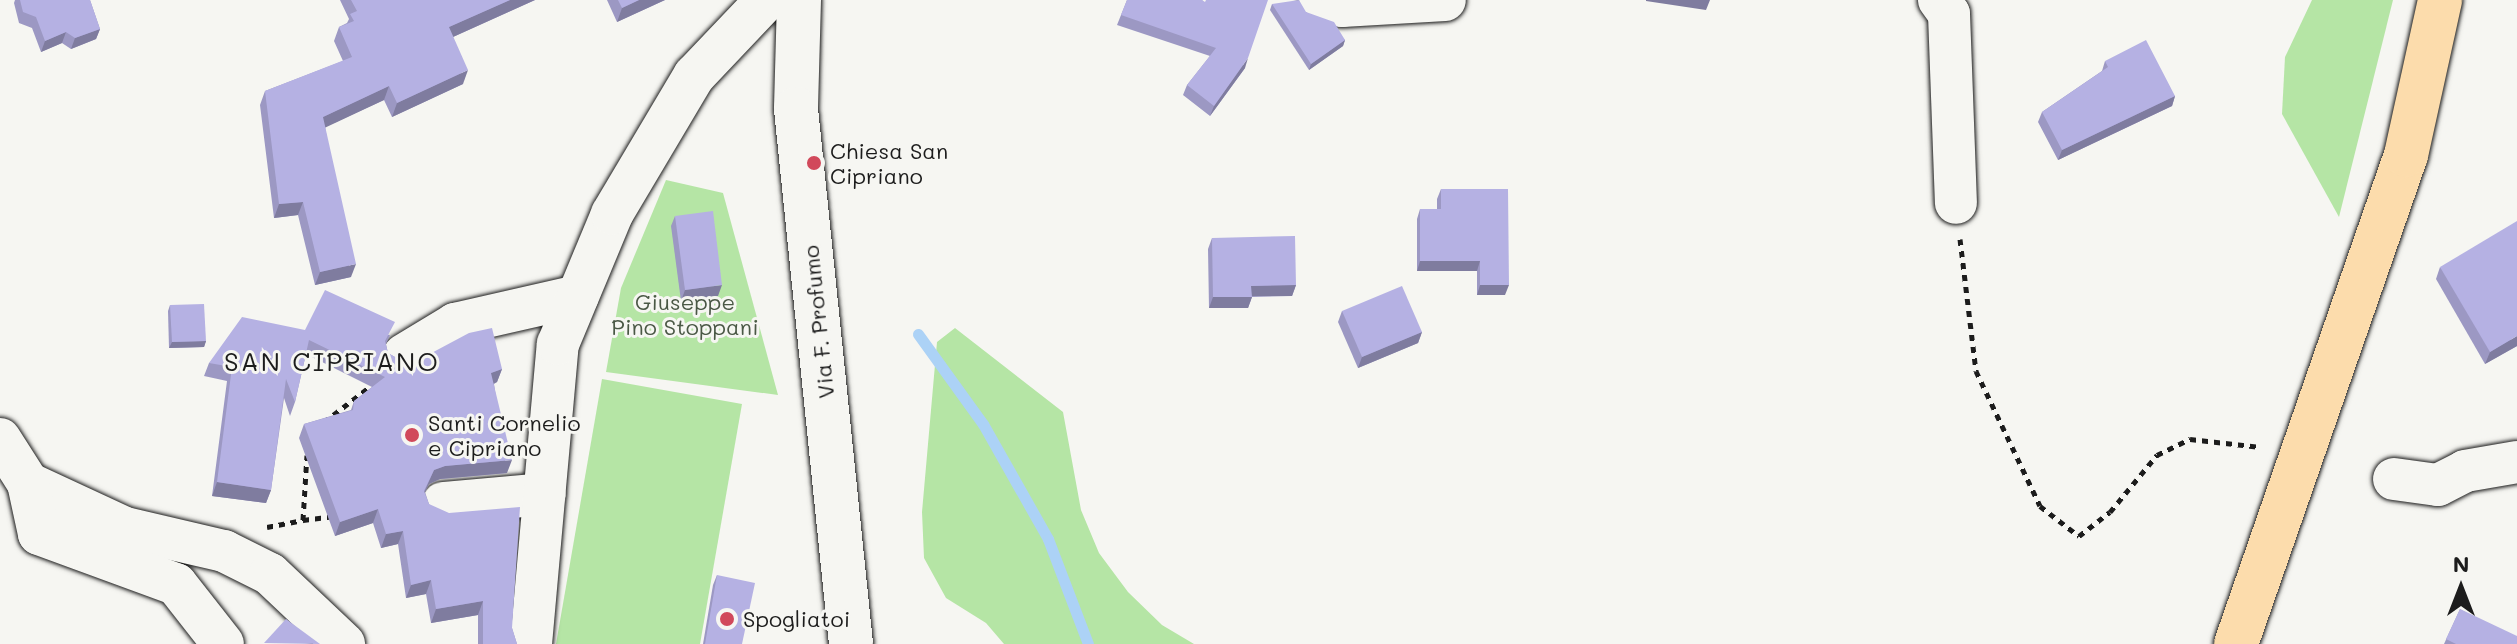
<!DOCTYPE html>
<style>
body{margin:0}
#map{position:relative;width:2517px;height:644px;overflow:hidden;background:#f6f6f2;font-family:Mali,sans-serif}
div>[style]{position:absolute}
.green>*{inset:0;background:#b5e5a5}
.stream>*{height:11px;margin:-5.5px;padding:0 5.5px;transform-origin:5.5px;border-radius:5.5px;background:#acd2f6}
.path>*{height:5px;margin-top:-2.5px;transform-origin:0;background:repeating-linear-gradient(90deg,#1c1c1c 0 6px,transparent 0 12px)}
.roads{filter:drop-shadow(0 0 2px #1c1c1c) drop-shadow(0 0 2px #1c1c1c)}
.street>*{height:42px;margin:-21px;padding:0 21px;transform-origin:21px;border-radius:21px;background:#f6f6f2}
.secondary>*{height:44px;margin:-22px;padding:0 22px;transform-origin:22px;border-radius:22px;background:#f6f6f2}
.bridges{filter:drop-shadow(0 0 2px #1c1c1c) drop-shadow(0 0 2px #1c1c1c)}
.highway-bridge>*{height:44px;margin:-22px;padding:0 22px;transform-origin:22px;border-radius:22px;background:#fcdcac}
.wall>*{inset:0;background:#9c98c3}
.shaded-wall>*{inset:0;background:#7f7c9f}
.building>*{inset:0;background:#b5b1e3}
.dots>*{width:22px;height:22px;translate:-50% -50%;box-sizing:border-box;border:4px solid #f6f6f2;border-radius:50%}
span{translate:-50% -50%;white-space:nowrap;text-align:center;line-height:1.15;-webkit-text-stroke:6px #f6f6f2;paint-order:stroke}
.poi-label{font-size:22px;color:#1c1c1c}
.left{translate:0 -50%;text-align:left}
.park-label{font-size:22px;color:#4a5845}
.street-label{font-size:22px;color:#1c1c1c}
.quarter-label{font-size:26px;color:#1c1c1c;letter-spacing:2px}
.north{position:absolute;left:2421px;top:548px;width:80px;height:80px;-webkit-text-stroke:6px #f6f6f2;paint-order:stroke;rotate:0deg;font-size:22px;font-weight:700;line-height:32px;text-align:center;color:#1c1c1c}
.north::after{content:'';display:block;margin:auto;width:28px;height:36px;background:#1c1c1c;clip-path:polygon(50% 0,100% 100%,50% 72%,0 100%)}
</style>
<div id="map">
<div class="green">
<i style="clip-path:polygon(2312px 0,2393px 0,2339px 217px,2282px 114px,2285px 57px)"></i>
<i style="clip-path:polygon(666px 180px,723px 193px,778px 395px,606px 372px,621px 288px)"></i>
<i style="clip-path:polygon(955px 328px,1063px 412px,1081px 510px,1099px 553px,1128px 592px,1162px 625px,1194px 644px,1004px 644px,986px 623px,946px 598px,924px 558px,922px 512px,937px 342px)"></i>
<i style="clip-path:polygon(602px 379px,742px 404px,700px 644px,556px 644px)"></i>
</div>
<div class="stream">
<i style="left:918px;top:334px;width:111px;rotate:54.2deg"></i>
<i style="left:983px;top:424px;width:132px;rotate:60.5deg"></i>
<i style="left:1048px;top:539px;width:112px;rotate:69.1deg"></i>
</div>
<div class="path">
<i style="left:1960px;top:239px;width:133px;rotate:83.1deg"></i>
<i style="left:1976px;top:371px;width:149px;rotate:64.6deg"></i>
<i style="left:2040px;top:506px;width:49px;rotate:37.6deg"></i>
<i style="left:2079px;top:536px;width:39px;rotate:-38deg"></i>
<i style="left:2110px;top:512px;width:74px;rotate:-50.5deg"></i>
<i style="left:2157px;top:455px;width:37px;rotate:-26deg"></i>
<i style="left:2190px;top:439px;width:71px;rotate:6.4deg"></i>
<i style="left:324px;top:422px;width:66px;rotate:-37.6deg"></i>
<i style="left:303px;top:520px;width:26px;rotate:-7deg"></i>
<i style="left:267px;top:527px;width:37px;rotate:-11deg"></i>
<i style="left:303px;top:520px;width:65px;rotate:-86.5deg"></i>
</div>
<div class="roads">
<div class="street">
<i style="left:1320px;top:0;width:23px;rotate:15deg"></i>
<i style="left:1342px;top:6px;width:103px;rotate:-3.3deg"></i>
<i style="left:1939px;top:0;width:17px;rotate:54deg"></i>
<i style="left:1949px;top:14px;width:189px;rotate:87.9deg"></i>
<i style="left:404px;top:355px;width:60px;rotate:-31.3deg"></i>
<i style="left:455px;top:324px;width:126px;rotate:-12.8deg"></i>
<i style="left:0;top:439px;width:52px;rotate:57.5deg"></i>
<i style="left:28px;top:483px;width:107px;rotate:24.9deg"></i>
<i style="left:125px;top:528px;width:102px;rotate:13.1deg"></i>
<i style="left:224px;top:551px;width:51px;rotate:26.6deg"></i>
<i style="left:270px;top:574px;width:102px;rotate:43.4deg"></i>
<i style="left:2394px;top:479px;width:44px;rotate:7.8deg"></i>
<i style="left:2438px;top:485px;width:30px;rotate:-27deg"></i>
<i style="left:2465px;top:471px;width:53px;rotate:-9.8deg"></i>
<i style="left:28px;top:483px;width:52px;rotate:77.8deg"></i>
<i style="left:39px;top:534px;width:146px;rotate:20.1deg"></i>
<i style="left:176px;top:584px;width:76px;rotate:51.9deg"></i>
<i style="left:443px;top:503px;width:102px;rotate:-5deg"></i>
<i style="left:531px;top:644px;width:301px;rotate:-84.9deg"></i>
<i style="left:558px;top:344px;width:141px;rotate:-67.4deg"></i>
<i style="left:612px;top:214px;width:161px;rotate:-59.3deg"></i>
<i style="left:694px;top:76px;width:105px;rotate:-46.5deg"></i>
</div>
<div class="secondary">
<i style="left:799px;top:0;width:109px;rotate:91.6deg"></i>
<i style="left:796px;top:109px;width:538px;rotate:84.13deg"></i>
</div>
</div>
<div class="bridges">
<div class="highway-bridge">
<i style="left:2236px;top:644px;width:518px;rotate:-70.83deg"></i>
<i style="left:2406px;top:155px;width:159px;rotate:-77.6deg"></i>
</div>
</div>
<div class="wall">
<i style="clip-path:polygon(15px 0,90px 0,100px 29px,96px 39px,71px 49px,62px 43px,41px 52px,32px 28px,19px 23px,14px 3px)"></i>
<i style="clip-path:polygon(340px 0,535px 0,453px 37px,463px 84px,392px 117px,384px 100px,325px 127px,351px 277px,315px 285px,298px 215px,274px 218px,260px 105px,265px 91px,343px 61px,334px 41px,339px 27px,347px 23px,349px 19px)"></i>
<i style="clip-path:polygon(607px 0,665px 0,617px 22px)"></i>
<i style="clip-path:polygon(1127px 0,1202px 0,1245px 68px,1210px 116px,1183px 95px,1187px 85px,1210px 56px,1117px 25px)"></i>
<i style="clip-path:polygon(1272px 4px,1306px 12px,1345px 40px,1343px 46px,1309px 70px,1270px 10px)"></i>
<i style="clip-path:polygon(2105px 61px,2175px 96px,2172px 106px,2058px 160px,2038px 122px,2042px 112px,2102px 71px)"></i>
<i style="clip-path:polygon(1441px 189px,1505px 295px,1477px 295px,1477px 271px,1417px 271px,1417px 219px,1420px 209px,1437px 209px,1437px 199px)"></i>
<i style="clip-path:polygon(675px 216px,718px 296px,681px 301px,671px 226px)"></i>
<i style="clip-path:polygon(1212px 238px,1296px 285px,1292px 296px,1252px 297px,1248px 308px,1209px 308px,1208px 249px)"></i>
<i style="clip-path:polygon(2440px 267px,2517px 346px,2485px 364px,2436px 279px)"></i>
<i style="clip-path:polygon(170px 305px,206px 341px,204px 347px,169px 348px,168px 311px)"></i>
<i style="clip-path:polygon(1342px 311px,1422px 332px,1418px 343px,1358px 368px,1338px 322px)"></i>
<i style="clip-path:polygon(305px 330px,390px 335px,386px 344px,388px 353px,409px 365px,502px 369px,497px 382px,494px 384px,507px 473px,440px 479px,429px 484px,425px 492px,429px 504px,512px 628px,517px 644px,478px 644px,478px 615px,431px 623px,426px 594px,406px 598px,398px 544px,381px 548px,373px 523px,335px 536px,299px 438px,304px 424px,351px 410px,354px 401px,372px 387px,306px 354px,295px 402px,290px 416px,284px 398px,271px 490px,266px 503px,212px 496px,227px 381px,204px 376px,209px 363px)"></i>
<i style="clip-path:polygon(717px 575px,742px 644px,703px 644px,713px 585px)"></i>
<i style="clip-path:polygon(2460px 609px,2517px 644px,2444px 644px)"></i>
</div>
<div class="shaded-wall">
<i style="clip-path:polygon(510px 0,535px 0,444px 41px,449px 27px)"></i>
<i style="clip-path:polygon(639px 0,665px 0,617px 22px,622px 8px)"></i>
<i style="clip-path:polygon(1646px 0,1710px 0,1706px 10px,1646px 1px)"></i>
<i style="clip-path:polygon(100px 29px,96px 39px,71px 49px,75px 38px)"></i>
<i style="clip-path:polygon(66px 32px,62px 43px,41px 52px,45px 41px)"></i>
<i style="clip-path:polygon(1345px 40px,1343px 46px,1309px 70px,1311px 64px)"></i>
<i style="clip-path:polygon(1248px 58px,1245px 68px,1210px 116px,1214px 106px)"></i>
<i style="clip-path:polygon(468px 70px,463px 84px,392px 117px,397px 103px)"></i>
<i style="clip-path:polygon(389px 86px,384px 100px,318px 131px,323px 117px)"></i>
<i style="clip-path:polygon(2175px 96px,2172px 106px,2058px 160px,2062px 150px)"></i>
<i style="clip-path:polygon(303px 202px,298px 215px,274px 218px,279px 204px)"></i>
<i style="clip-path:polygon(1420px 261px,1480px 261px,1477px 271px,1417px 271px)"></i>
<i style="clip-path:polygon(356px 264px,351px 277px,315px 285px,320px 272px)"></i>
<i style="clip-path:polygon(722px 285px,718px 296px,681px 301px,685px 290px)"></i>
<i style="clip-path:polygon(1296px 285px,1292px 296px,1247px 296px,1251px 286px)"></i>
<i style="clip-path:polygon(1480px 285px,1509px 285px,1505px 295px,1477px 295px)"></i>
<i style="clip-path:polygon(1213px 297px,1252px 297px,1248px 308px,1209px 308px)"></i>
<i style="clip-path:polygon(1422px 332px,1418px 343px,1358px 368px,1362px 357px)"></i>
<i style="clip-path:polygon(2517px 336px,2517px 346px,2485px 364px,2490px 352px)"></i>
<i style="clip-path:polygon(206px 341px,204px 347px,169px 348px,172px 342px)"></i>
<i style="clip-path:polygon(502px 369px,497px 382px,486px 387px,491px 373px)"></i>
<i style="clip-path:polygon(512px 460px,507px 473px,440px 479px,429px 484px,419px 504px,434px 470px,445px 466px)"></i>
<i style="clip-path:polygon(217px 482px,271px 490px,266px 503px,212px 496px)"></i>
<i style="clip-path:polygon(378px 509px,373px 523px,335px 536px,340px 522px)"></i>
<i style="clip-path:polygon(403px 531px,398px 544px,381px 548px,386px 534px)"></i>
<i style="clip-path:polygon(431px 580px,426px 594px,406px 598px,411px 585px)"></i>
<i style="clip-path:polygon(483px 601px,478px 615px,431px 623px,436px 609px)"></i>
</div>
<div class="building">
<i style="clip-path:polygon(20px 0,90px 0,100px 29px,75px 38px,66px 32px,45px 41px,36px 17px,23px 12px)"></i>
<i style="clip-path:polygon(351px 0,510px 0,449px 27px,468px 70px,397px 103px,389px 86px,323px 117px,356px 264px,320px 272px,303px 202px,279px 204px,265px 91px,352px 57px,339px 27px,354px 21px,350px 14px,357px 11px)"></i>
<i style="clip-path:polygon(618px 0,639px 0,622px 8px)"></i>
<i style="clip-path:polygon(1127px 0,1202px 0,1205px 2px,1206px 0,1268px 0,1248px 58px,1214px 106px,1187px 85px,1216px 48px,1121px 15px)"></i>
<i style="clip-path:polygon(1299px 0,1306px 12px,1334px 22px,1345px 40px,1311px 64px,1272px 4px)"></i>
<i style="clip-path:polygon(2146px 40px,2175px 96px,2062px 150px,2042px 112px,2108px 67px,2105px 61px)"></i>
<i style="clip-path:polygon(1441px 189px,1508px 189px,1509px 285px,1480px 285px,1480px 261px,1420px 261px,1420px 209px,1441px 209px)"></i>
<i style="clip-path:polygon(713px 211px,722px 285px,685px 290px,675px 216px)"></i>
<i style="clip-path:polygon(2517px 221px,2517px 336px,2490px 352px,2440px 267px)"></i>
<i style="clip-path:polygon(1295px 236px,1296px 285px,1251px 286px,1252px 297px,1213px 297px,1212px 238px)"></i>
<i style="clip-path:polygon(1402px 286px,1422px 332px,1362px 357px,1342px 311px)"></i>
<i style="clip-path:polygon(325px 290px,395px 322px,385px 341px,388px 353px,409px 365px,469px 333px,492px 328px,502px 369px,491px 373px,512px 460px,445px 466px,434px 470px,424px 491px,429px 504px,449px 513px,520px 507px,512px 628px,517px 644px,483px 644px,483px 601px,436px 609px,431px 580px,411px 585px,403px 531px,386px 534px,378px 509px,340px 522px,304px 424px,353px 410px,354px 401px,385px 377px,309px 340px,295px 402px,286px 379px,271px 490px,217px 482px,232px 367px,209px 363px,242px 317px,305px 330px)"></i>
<i style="clip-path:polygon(204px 304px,206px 341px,172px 342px,170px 305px)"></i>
<i style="clip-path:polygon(717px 575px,755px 583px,742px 644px,705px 644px)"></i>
<i style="clip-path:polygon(2460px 609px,2517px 636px,2517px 644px,2456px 644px,2446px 639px)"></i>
<i style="clip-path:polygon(286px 619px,320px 644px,264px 643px)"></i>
</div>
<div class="dots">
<i style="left:814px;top:163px;background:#d1495b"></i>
<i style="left:412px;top:435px;background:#d1495b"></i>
<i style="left:727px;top:619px;background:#d1495b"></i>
</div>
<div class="poi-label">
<span class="left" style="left:830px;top:163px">Chiesa San<br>Cipriano</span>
<span class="left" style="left:428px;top:435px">Santi Cornelio<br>e Cipriano</span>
<span class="left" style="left:743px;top:619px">Spogliatoi</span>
</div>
<div class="park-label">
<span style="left:685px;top:314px">Giuseppe<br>Pino Stoppani</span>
</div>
<div class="street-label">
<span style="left:818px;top:322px;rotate:-96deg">Via F. Profumo</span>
</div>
<div class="quarter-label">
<span style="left:332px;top:362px">SAN CIPRIANO</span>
</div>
<div class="north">N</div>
</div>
